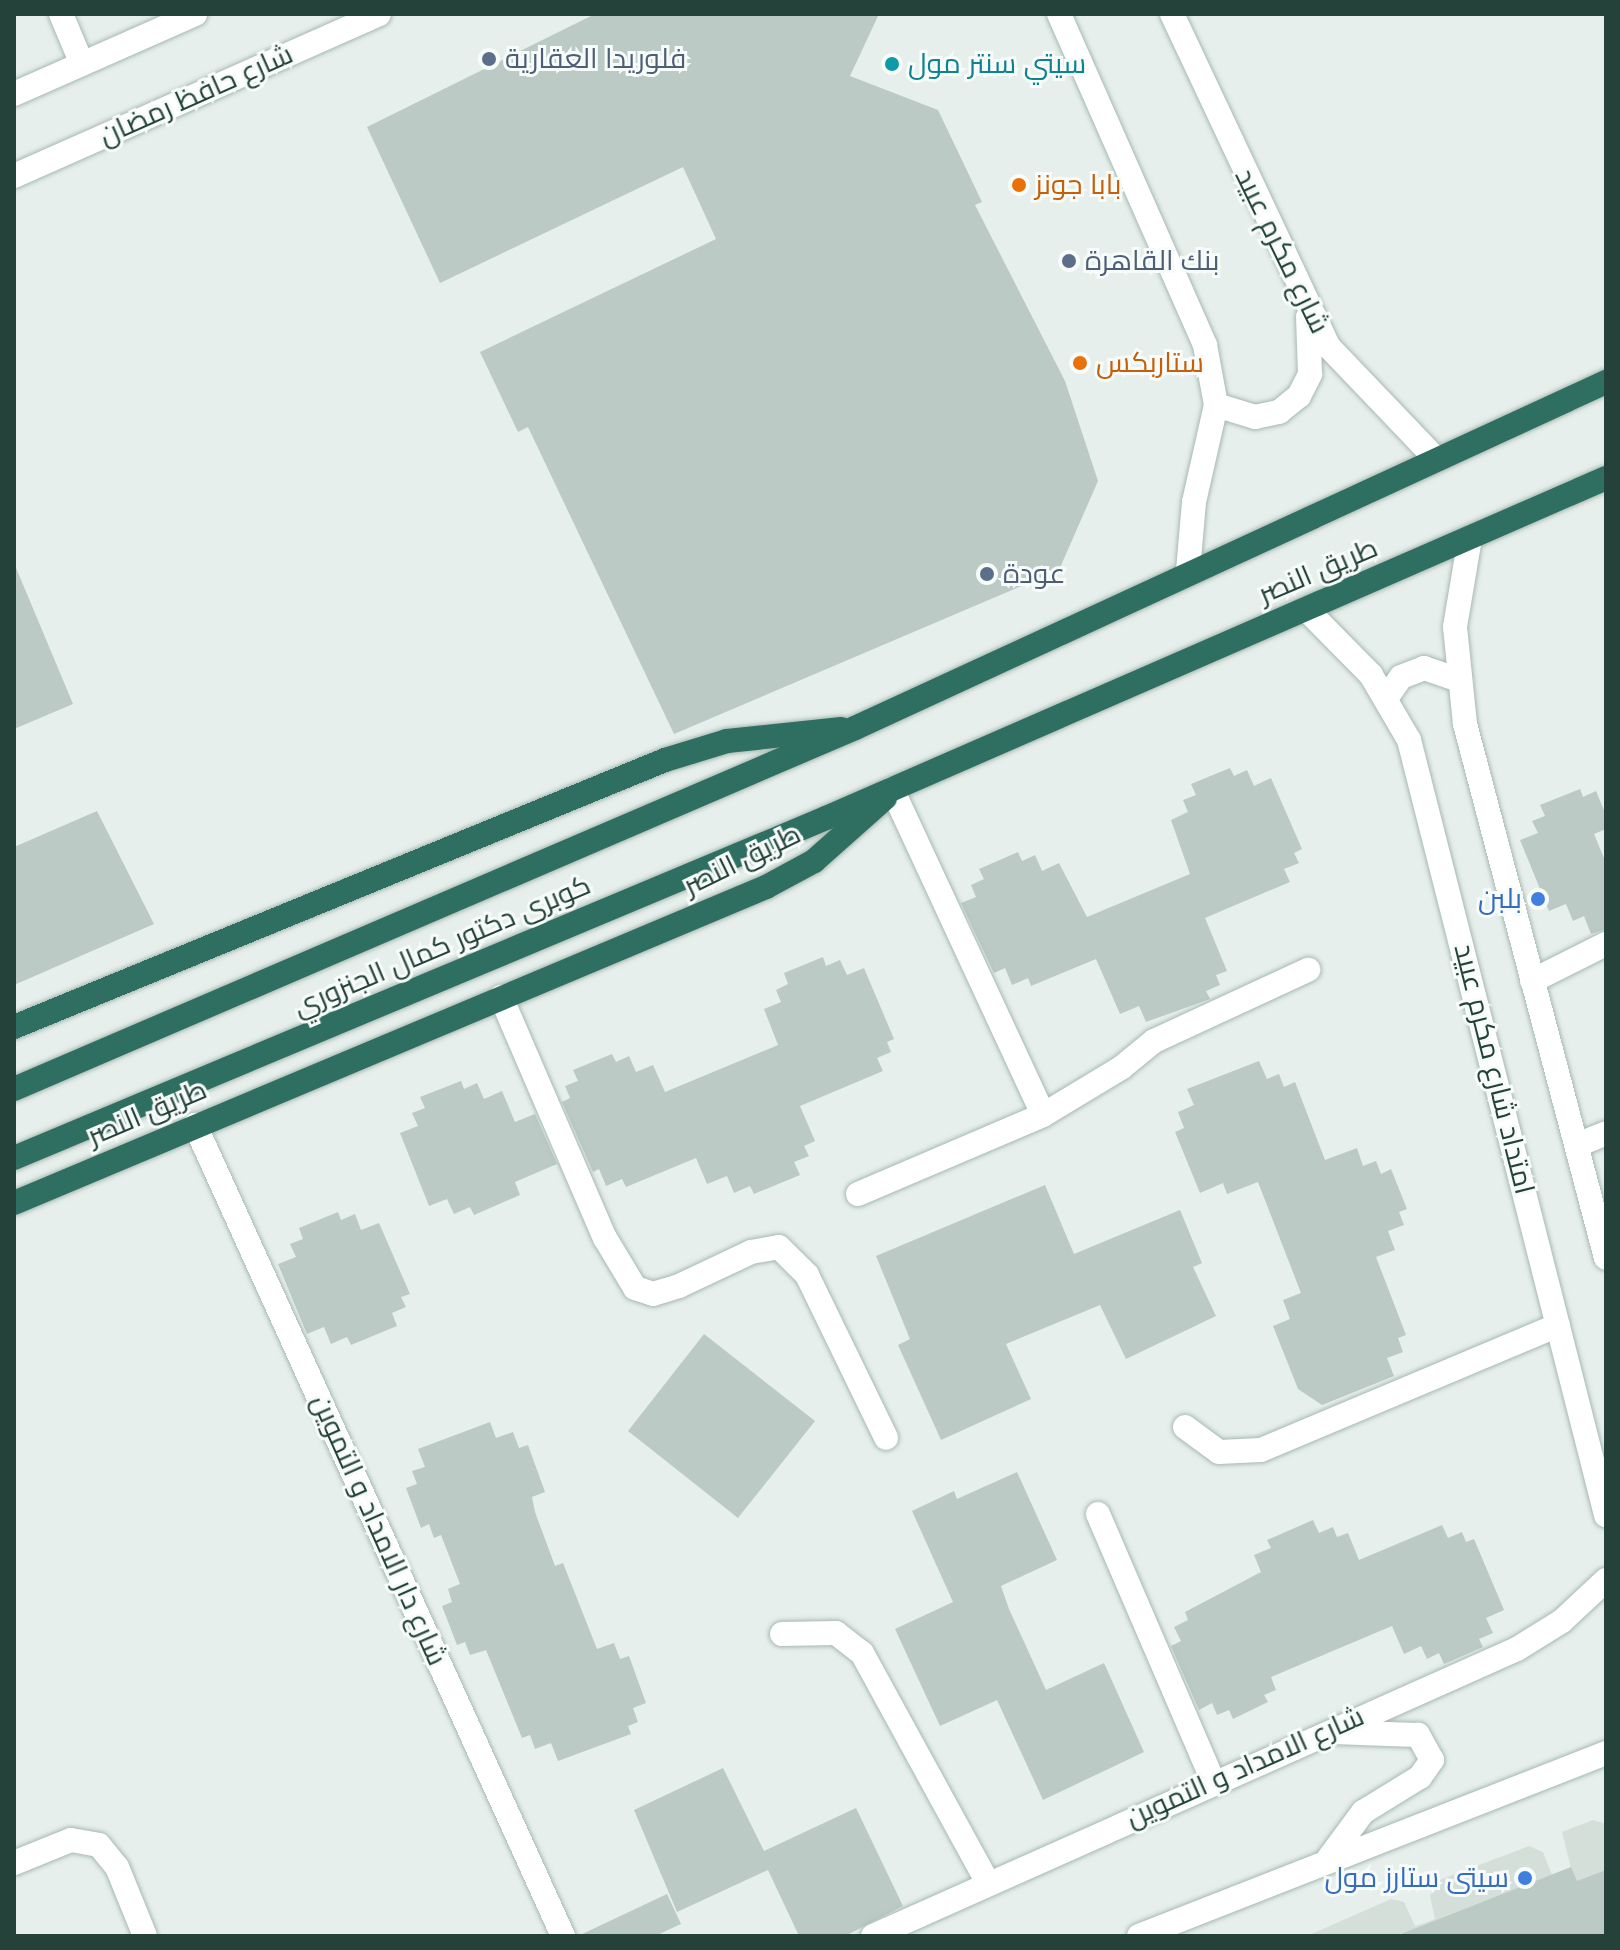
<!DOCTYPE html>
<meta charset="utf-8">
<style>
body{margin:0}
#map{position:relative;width:1620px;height:1950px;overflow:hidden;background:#e6efeb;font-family:"DM Sans",Cairo,sans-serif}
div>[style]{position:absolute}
.built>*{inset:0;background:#d4dfda}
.building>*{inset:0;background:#bbcac4}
.roads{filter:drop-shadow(0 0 2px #a8b8b2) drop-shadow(0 0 2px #a8b8b2)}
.minor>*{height:24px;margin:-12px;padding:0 12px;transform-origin:12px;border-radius:12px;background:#fff}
.highway>*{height:24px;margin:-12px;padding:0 12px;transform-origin:12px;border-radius:12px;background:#2f6f62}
.dots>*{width:22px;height:22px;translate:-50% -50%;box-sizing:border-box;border:4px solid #f7fbf9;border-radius:50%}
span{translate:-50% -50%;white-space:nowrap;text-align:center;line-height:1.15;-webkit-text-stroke:6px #f7fbf9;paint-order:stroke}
.service-label{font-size:28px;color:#4e5e75}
.left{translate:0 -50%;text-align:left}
.culture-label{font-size:28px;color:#0d838f}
.street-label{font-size:28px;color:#24423a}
.food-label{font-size:28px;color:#c56008}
.shop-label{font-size:28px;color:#366cbe}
.right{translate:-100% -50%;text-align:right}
.frame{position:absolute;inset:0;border:16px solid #24423a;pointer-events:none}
</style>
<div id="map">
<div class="built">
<i style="clip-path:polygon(1593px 1820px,1606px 1824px,1606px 1936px,1307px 1936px,1391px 1899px,1404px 1902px,1415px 1926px,1425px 1923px,1435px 1919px,1430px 1896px,1437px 1881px,1529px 1846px,1543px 1852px,1552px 1875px,1571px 1868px,1562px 1832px)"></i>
</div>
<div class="building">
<i style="clip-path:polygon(595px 14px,879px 14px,850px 76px,938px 110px,982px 202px,975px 205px,1065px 381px,1098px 481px,1059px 570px,674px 734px,528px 427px,518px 432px,480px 352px,716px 239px,683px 167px,440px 283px,367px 127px)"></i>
<i style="clip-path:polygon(14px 563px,73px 704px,14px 729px)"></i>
<i style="clip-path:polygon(1230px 768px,1234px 776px,1247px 770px,1254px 786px,1271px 778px,1302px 849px,1294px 853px,1299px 863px,1284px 869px,1290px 882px,1205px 918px,1227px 971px,1216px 975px,1220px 985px,1206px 991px,1210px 999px,1146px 1022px,1139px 1006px,1120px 1014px,1096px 959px,1031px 986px,1028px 978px,1012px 985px,1005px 968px,994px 973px,961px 903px,976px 897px,971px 885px,984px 879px,979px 869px,1018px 852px,1022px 861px,1035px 855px,1042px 871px,1059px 863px,1087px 917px,1190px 874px,1171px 820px,1188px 812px,1183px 800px,1196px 795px,1191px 784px)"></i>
<i style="clip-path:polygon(1580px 789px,1583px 797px,1596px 791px,1606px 815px,1606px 829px,1594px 834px,1606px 863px,1606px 929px,1591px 934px,1584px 916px,1573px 921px,1566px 904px,1549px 911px,1520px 840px,1538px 833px,1532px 821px,1545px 816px,1540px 805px)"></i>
<i style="clip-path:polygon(97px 811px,154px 924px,14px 985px,14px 847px)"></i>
<i style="clip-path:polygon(823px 957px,826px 966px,840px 960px,847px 975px,864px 968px,894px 1039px,887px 1042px,891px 1052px,877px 1058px,883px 1071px,800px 1106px,815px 1141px,804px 1146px,809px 1156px,794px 1162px,800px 1175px,754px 1194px,750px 1186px,734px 1193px,727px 1176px,707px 1184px,696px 1158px,626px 1187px,622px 1179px,606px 1186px,599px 1169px,593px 1172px,562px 1102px,570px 1098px,565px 1086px,578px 1081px,573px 1070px,612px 1054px,616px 1062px,629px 1056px,636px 1072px,653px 1065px,665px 1092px,778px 1045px,764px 1009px,781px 1002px,776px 990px,788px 984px,784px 973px)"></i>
<i style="clip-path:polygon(1259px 1061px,1267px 1079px,1279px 1074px,1284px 1087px,1295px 1082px,1325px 1160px,1357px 1148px,1363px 1166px,1376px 1161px,1381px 1174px,1391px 1169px,1407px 1209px,1399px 1212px,1404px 1225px,1388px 1231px,1395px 1250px,1376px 1257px,1406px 1335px,1398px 1338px,1403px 1352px,1387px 1358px,1394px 1376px,1322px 1405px,1298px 1389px,1273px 1326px,1290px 1319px,1283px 1300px,1301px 1293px,1258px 1182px,1227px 1194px,1223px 1183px,1200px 1193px,1175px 1132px,1184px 1128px,1178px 1112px,1194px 1105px,1187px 1089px)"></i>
<i style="clip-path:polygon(461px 1081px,464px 1089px,477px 1083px,484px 1099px,502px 1091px,515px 1122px,535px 1114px,557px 1164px,515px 1182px,520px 1195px,474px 1215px,470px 1207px,454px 1214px,447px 1199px,429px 1206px,400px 1133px,418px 1126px,412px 1113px,425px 1108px,420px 1097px)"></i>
<i style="clip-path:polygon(1045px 1185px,1074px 1254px,1180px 1210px,1202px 1263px,1193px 1267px,1216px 1316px,1126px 1359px,1100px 1305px,1006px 1344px,1031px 1399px,941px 1440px,898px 1345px,910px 1339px,876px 1256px)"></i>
<i style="clip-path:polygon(338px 1212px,341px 1220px,355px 1214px,361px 1230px,379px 1223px,410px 1294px,401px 1297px,406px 1307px,392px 1313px,397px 1326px,351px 1345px,347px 1337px,331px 1344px,324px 1327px,307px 1334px,278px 1264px,296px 1257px,290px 1244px,303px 1239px,299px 1228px)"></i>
<i style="clip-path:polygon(704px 1334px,815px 1421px,738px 1518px,628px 1431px)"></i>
<i style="clip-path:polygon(490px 1422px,496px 1438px,513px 1432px,519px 1448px,528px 1445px,545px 1492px,532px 1497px,535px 1512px,555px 1566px,563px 1563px,597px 1649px,614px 1643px,620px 1659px,629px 1656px,646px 1703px,633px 1708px,638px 1722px,628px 1726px,631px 1734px,558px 1761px,551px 1743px,535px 1749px,530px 1735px,522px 1738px,486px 1650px,470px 1655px,465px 1642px,457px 1645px,442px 1606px,452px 1602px,448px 1589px,460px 1584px,441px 1535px,434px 1538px,429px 1524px,421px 1528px,406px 1488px,417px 1484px,412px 1471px,425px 1467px,418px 1449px)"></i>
<i style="clip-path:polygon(1017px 1472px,1057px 1560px,1001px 1586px,1009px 1609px,1046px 1690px,1104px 1663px,1144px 1752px,1043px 1800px,997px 1700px,940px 1726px,895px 1629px,953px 1602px,912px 1511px,954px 1491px,957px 1499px)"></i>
<i style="clip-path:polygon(1313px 1520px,1319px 1533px,1333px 1527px,1337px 1537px,1348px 1533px,1359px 1560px,1442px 1525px,1448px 1538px,1462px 1532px,1466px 1542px,1474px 1539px,1504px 1610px,1486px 1618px,1493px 1633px,1479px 1639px,1483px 1647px,1444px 1664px,1439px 1653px,1427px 1659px,1421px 1646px,1404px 1654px,1392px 1626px,1271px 1677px,1276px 1690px,1264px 1695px,1268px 1702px,1233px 1719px,1229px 1710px,1217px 1715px,1212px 1703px,1199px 1710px,1171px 1646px,1181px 1641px,1174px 1627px,1188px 1620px,1185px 1612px,1261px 1572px,1254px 1555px,1271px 1548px,1267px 1540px)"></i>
<i style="clip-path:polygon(723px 1768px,764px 1851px,856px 1808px,903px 1906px,845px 1936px,799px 1936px,768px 1870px,677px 1912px,634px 1810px)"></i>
<i style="clip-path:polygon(1571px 1867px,1577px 1881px,1606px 1870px,1606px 1936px,1396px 1936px)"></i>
<i style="clip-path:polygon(667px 1894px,681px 1924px,655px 1936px,578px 1936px)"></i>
</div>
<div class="roads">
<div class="minor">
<i style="left:61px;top:14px;width:54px;rotate:67.2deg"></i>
<i style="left:1059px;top:14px;width:362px;rotate:66.2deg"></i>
<i style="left:1205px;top:345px;width:61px;rotate:79.6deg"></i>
<i style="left:1216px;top:405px;width:99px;rotate:102.8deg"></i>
<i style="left:1194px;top:502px;width:69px;rotate:95deg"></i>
<i style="left:1172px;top:14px;width:367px;rotate:64.8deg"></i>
<i style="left:1328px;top:346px;width:155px;rotate:46.3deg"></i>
<i style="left:14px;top:94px;width:198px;rotate:-23.8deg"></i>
<i style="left:14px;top:176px;width:399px;rotate:-23.9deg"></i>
<i style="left:1216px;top:405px;width:41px;rotate:17.1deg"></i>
<i style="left:1255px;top:417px;width:25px;rotate:-12deg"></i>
<i style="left:1279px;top:412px;width:26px;rotate:-39deg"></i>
<i style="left:1299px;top:396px;width:25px;rotate:-63deg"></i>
<i style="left:1310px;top:374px;width:57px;rotate:-92deg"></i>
<i style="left:1470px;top:538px;width:90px;rotate:99.6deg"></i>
<i style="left:1455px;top:627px;width:98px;rotate:84.1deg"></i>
<i style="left:1465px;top:724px;width:552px;rotate:75.21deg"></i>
<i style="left:1306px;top:609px;width:93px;rotate:45.4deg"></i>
<i style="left:1371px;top:675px;width:75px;rotate:59.7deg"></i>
<i style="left:1409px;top:740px;width:800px;rotate:75.74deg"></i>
<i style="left:1387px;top:697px;width:24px;rotate:-55deg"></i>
<i style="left:1401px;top:677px;width:25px;rotate:-21deg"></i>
<i style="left:1424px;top:668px;width:36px;rotate:19deg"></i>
<i style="left:892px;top:789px;width:359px;rotate:65.1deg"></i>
<i style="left:1532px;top:981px;width:83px;rotate:-26.6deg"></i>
<i style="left:501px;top:997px;width:262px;rotate:66.7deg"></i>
<i style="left:605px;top:1238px;width:58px;rotate:59deg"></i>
<i style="left:635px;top:1288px;width:19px;rotate:18deg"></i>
<i style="left:653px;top:1294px;width:27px;rotate:-17deg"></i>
<i style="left:679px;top:1286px;width:80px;rotate:-25.3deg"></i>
<i style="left:751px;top:1252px;width:28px;rotate:-10deg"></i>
<i style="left:779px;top:1247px;width:40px;rotate:45deg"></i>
<i style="left:807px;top:1275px;width:181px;rotate:64.1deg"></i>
<i style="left:195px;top:1125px;width:891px;rotate:65.59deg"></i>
<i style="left:1577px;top:1145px;width:31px;rotate:-22deg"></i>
<i style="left:858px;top:1194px;width:201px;rotate:-23.1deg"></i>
<i style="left:1043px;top:1115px;width:91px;rotate:-31.1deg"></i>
<i style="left:1121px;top:1068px;width:43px;rotate:-39.3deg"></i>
<i style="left:1154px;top:1041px;width:170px;rotate:-24.8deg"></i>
<i style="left:1185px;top:1427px;width:42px;rotate:36.3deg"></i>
<i style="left:1219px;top:1452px;width:42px;rotate:-2.7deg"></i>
<i style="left:1261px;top:1450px;width:322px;rotate:-22.8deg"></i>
<i style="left:1098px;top:1514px;width:291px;rotate:66.7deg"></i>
<i style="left:782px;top:1634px;width:54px;rotate:-1.1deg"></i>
<i style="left:836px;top:1633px;width:33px;rotate:38deg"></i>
<i style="left:862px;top:1653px;width:260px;rotate:61.3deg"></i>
<i style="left:1329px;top:1858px;width:57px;rotate:-53.5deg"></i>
<i style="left:1363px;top:1812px;width:67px;rotate:-31.6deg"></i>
<i style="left:1420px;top:1777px;width:21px;rotate:-55deg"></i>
<i style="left:1432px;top:1760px;width:29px;rotate:-119deg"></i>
<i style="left:1418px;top:1735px;width:85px;rotate:-178deg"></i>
<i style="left:14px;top:1863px;width:61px;rotate:-22deg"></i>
<i style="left:71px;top:1840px;width:28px;rotate:10deg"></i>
<i style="left:99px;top:1845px;width:28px;rotate:51deg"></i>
<i style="left:117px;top:1867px;width:74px;rotate:67.9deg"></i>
<i style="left:873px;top:1936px;width:705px;rotate:-24.02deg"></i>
<i style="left:1517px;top:1649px;width:53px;rotate:-31.9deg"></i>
<i style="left:1562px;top:1621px;width:60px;rotate:-43deg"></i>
<i style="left:1139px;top:1936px;width:502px;rotate:-21.4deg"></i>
</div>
<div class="highway">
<i style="left:14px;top:1027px;width:704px;rotate:-22.3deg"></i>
<i style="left:665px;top:760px;width:65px;rotate:-17deg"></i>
<i style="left:727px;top:741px;width:115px;rotate:-6deg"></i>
<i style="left:14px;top:1089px;width:915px;rotate:-23.23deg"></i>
<i style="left:855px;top:728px;width:827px;rotate:-24.74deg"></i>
<i style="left:14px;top:1158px;width:880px;rotate:-22.72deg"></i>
<i style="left:826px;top:818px;width:851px;rotate:-23.55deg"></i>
<i style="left:14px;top:1203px;width:816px;rotate:-22.79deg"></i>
<i style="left:766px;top:887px;width:55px;rotate:-28.4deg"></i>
<i style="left:814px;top:861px;width:95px;rotate:-41.6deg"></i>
</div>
</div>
<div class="dots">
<i style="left:489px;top:59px;background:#5c6f8a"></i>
<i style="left:892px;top:64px;background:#0f9aa8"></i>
<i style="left:1019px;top:185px;background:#e8710a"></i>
<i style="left:1069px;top:261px;background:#5c6f8a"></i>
<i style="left:1080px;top:363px;background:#e8710a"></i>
<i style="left:987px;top:574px;background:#5c6f8a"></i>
<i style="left:1538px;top:899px;background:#3f7fe0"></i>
<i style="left:1525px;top:1878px;background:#3f7fe0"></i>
</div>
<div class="service-label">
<span class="left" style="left:505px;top:59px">فلوريدا العقارية</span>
<span class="left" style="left:1085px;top:261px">بنك القاهرة</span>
<span class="left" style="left:1003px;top:574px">عودة</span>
</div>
<div class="culture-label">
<span class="left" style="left:908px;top:64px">سيتي سنتر مول</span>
</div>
<div class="street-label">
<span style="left:196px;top:95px;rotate:-24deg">شارع حافظ رمضان</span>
<span style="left:1282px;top:251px;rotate:64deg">شارع مكرم عبيد</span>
<span style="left:1318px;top:571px;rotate:-23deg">طريق النصر</span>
<span style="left:742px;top:860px;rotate:-26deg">طريق النصر</span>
<span style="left:442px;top:946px;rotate:-23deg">كوبرى دكتور كمال الجنزوري</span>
<span style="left:1494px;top:1069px;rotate:76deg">امتداد شارع مكرم عبيد</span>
<span style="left:147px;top:1113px;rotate:-23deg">طريق النصر</span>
<span style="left:379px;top:1530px;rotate:66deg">شارع دار الامداد و التموين</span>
<span style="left:1245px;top:1767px;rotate:-24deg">شارع الامداد و التموين</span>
</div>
<div class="food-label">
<span class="left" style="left:1035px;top:185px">بابا جونز</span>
<span class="left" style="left:1096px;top:363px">ستاربكس</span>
</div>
<div class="shop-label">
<span class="right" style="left:1522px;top:899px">بلبن</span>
<span class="right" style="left:1509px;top:1878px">سيتى ستارز مول</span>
</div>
<div class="frame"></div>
</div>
